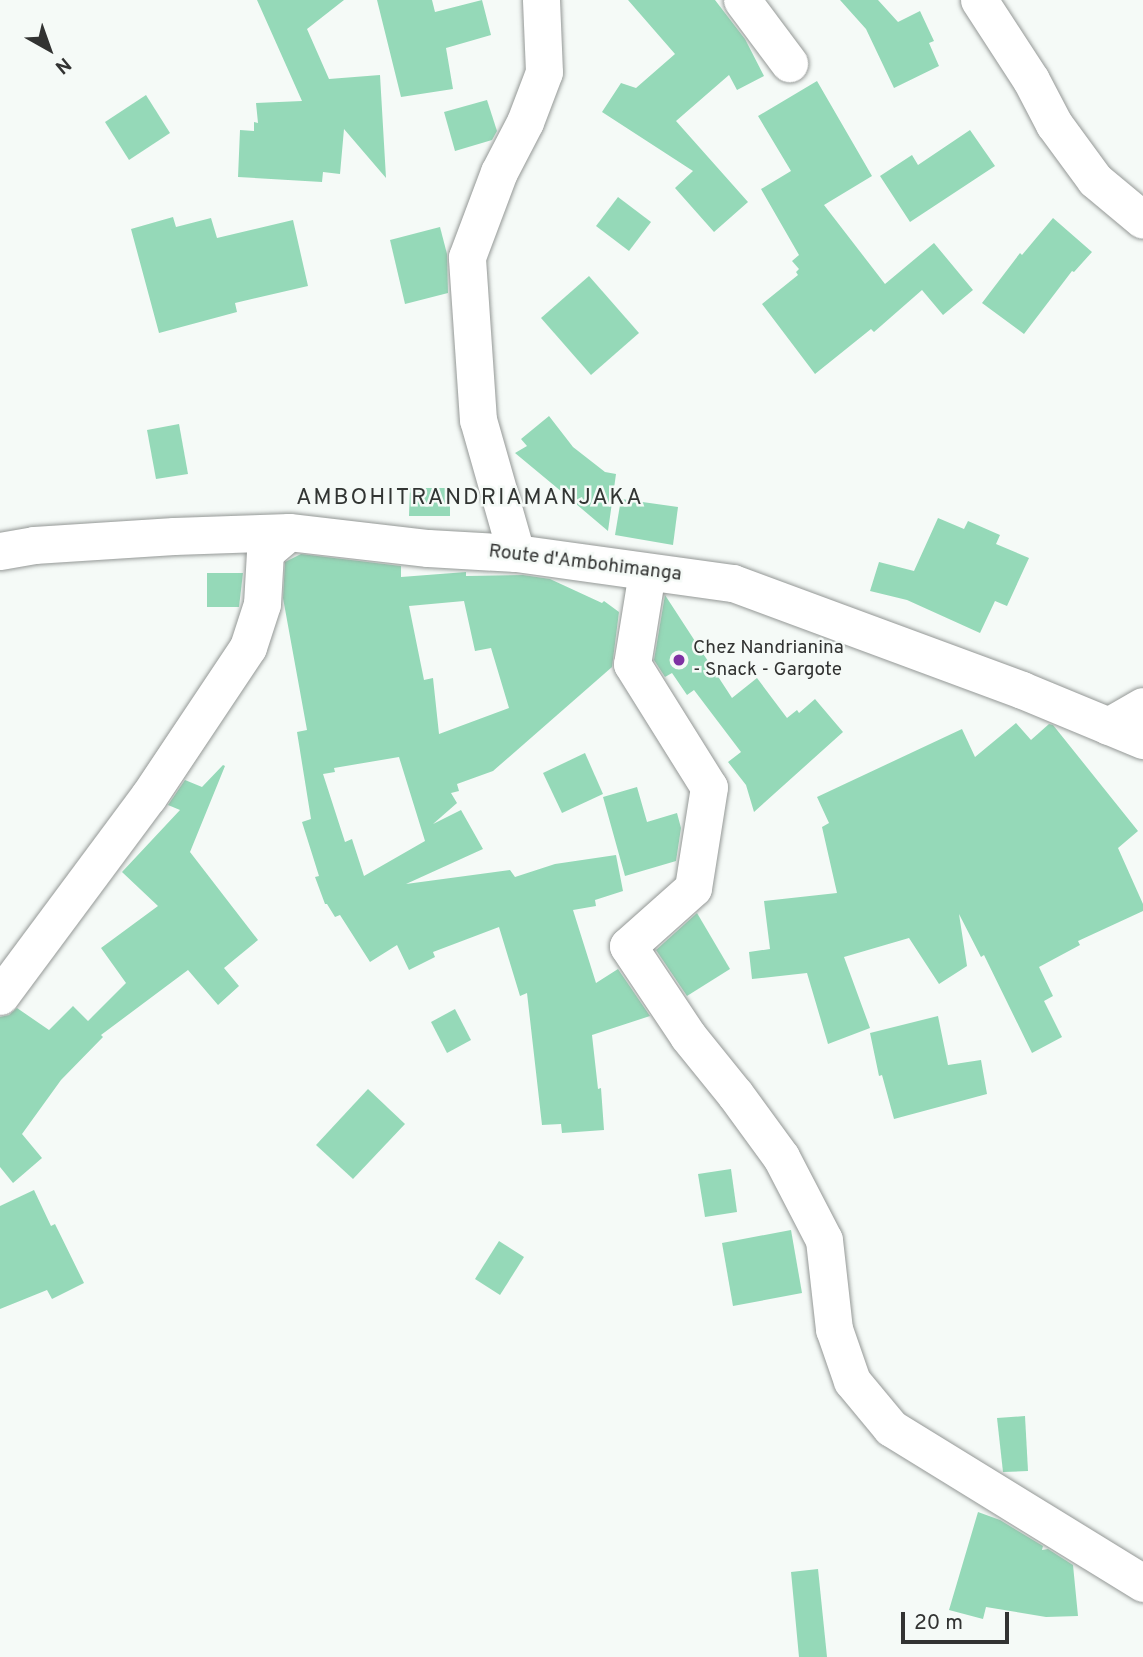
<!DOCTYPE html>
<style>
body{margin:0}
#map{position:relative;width:1143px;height:1657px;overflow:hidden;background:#f5faf7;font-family:Overpass,sans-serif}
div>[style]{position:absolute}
.building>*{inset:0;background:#95d9b8}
.roads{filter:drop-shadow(0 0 2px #949896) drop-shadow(0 0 2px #949896)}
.minor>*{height:37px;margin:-18.5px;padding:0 18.5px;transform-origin:18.5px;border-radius:18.5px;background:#fff}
.dots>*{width:19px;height:19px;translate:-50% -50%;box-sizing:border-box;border:4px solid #f5faf7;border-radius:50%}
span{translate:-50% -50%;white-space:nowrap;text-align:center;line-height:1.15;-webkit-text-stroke:5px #f5faf7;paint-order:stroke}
.street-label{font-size:19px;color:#323332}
.poi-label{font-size:19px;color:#323332}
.left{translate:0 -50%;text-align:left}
.quarter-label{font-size:23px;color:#323533;letter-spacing:2px}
.north{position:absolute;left:14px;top:14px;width:70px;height:70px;-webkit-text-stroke:5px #f5faf7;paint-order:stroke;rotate:140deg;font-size:19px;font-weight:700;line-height:28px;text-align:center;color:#323332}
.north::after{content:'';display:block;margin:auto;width:24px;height:32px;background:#323332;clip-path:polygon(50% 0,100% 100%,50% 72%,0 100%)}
.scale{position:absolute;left:901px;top:1612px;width:108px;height:32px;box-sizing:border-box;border:4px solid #323332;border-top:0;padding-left:9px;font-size:21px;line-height:24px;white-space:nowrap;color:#323332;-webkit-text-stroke:5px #f5faf7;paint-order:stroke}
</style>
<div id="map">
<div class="building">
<i style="clip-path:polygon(257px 0,344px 0,307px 29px,329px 79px,380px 75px,386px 178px,344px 129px,340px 174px,323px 172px,322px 182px,238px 177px,240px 130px,254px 131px,254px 122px,258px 123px,256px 103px,302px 101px)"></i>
<i style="clip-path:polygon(377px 0,432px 0,435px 12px,482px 0,491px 35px,446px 48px,453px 89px,401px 97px)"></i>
<i style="clip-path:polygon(628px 0,715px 0,745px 39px,764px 76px,737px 90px,729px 75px,676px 121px,748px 202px,714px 232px,675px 188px,693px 171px,602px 112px,621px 83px,636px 88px,675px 54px)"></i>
<i style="clip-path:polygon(840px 0,878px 0,898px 22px,920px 11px,934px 41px,929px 43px,939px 66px,894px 88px,866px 29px)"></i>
<i style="clip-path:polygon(817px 81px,872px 176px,824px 205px,885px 284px,934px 243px,973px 290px,943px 315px,922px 290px,874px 332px,871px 329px,815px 374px,762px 304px,798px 275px,796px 272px,799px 269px,792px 261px,799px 255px,761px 189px,791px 171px,758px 116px)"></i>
<i style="clip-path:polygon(146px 95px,170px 133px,129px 160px,105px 122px)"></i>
<i style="clip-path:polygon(487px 100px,497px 131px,492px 140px,455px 151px,444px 112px)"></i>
<i style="clip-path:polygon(970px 130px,995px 166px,910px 222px,880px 176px,912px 155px,918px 165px)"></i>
<i style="clip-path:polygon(618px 197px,651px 222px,629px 251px,596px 226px)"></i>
<i style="clip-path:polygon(173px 217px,176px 227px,211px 218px,217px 238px,293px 220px,308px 286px,235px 303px,237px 312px,159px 333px,131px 229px)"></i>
<i style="clip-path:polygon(1053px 218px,1092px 252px,1074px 272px,1072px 271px,1024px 334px,982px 303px,1020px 253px,1022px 255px)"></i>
<i style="clip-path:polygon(440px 227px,447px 254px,448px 293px,405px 304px,390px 240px)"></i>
<i style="clip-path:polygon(589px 276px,639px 333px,591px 375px,541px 318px)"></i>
<i style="clip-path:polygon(549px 416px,573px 447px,605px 472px,616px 474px,608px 531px,569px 498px,574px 488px,562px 492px,515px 453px,527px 446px,521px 439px)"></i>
<i style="clip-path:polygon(179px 424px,188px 474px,156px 479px,147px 430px)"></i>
<i style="clip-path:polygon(410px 488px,450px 488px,450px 516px,409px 516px)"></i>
<i style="clip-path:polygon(621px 499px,678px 507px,673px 545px,615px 535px)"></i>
<i style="clip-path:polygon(938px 518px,964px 529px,968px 521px,1000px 535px,996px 544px,1029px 558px,1007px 606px,995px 601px,980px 633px,907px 600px,870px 591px,879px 562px,914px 571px)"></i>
<i style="clip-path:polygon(evenodd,301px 554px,401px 566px,401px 577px,466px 572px,466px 576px,523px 575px,550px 579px,602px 603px,604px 601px,619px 612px,612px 667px,493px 771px,457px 784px,459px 791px,451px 793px,457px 803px,433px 824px,461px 810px,483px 849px,406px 884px,510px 870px,515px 877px,555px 864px,616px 855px,623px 891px,595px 900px,596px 906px,573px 910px,596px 983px,618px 969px,650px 1016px,592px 1035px,598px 1089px,601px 1088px,604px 1130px,562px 1133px,561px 1124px,542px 1125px,527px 993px,520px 996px,499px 927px,433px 952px,435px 957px,409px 970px,397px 945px,370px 962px,340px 915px,335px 917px,327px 904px,325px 904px,315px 877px,319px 876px,302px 822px,311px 819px,297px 732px,307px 730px,283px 598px,285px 562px,301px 554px,464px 601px,475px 651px,491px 648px,509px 708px,439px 734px,433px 678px,424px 680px,409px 606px,464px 601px,301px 554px,399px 757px,425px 841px,364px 876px,352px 839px,345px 842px,323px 774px,335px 772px,334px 768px,399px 757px)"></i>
<i style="clip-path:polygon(207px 573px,243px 573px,239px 607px,207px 607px)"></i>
<i style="clip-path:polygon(665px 595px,732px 698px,757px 678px,787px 718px,797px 710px,799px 713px,815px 699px,843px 732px,754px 812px,746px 785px,728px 762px,741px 752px,694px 690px,687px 695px,672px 673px,665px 677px,654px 660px)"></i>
<i style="clip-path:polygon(1016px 723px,1031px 740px,1049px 724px,1053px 725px,1138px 831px,1118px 848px,1143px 904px,1143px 911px,1078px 941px,1080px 945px,1039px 967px,1053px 996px,1044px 1001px,1062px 1037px,1032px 1053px,984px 955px,981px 957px,959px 914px,967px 966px,939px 984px,909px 938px,844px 957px,870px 1028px,828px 1044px,807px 973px,752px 979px,749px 952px,770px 949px,764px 901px,837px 893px,822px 827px,829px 823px,817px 797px,962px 729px,975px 757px)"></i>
<i style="clip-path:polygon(585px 753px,603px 794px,562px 813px,543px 773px)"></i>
<i style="clip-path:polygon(223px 765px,225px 766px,190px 852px,258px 940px,224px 968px,239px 986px,218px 1005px,188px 970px,101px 1035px,103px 1037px,61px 1080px,22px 1134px,42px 1158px,13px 1183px,0 1167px,0 1017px,9px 1015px,17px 1008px,49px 1030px,73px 1006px,88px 1021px,126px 983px,101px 948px,158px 906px,122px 872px,180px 810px,168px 805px,185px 780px,202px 787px)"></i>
<i style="clip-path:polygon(637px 787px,647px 822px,677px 813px,681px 828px,676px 861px,625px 876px,603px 797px)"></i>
<i style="clip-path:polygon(697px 913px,730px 969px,687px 996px,656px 950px)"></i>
<i style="clip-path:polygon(455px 1009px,471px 1040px,447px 1053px,431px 1022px)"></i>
<i style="clip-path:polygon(938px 1016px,948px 1065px,981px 1060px,987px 1094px,894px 1119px,882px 1075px,879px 1076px,870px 1033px)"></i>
<i style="clip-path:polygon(368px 1089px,405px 1124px,353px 1179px,316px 1145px)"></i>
<i style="clip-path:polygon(731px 1169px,737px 1212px,705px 1217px,698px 1174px)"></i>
<i style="clip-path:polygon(34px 1190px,51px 1226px,55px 1224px,84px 1283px,52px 1299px,47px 1290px,0 1309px,0 1206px)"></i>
<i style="clip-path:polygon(791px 1230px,802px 1293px,733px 1306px,722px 1243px)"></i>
<i style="clip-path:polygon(499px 1241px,524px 1257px,500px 1295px,475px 1279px)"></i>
<i style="clip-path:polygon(1025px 1416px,1028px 1471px,1003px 1472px,997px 1418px)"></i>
<i style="clip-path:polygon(978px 1512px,1000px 1520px,1043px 1546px,1042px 1550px,1048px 1549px,1073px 1565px,1078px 1616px,1046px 1617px,986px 1607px,983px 1619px,949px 1610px)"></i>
<i style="clip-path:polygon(818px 1569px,827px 1657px,799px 1657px,791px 1572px)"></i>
</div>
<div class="roads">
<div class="minor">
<i style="left:742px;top:0;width:79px;rotate:53.3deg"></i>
<i style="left:979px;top:0;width:95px;rotate:57deg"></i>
<i style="left:1031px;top:80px;width:50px;rotate:62.4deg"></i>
<i style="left:1054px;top:124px;width:69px;rotate:53.8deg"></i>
<i style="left:1095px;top:180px;width:62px;rotate:39.8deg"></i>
<i style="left:0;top:551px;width:35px;rotate:-10deg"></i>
<i style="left:34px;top:545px;width:140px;rotate:-3.7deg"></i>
<i style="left:174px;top:536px;width:115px;rotate:-2deg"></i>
<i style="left:289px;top:532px;width:140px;rotate:6.6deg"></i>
<i style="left:428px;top:548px;width:88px;rotate:3.3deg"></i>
<i style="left:516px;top:553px;width:219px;rotate:7.9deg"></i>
<i style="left:733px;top:583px;width:308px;rotate:20.3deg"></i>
<i style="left:1022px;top:690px;width:131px;rotate:22.5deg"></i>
<i style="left:516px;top:553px;width:138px;rotate:-105.9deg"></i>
<i style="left:478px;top:420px;width:163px;rotate:-93.9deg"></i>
<i style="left:467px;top:257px;width:91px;rotate:-69.4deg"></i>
<i style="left:499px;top:172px;width:56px;rotate:-62.5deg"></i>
<i style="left:525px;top:122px;width:53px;rotate:-69.2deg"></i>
<i style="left:544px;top:72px;width:72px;rotate:-92.4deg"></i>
<i style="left:650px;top:573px;width:6px;rotate:129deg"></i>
<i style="left:646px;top:578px;width:87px;rotate:99.2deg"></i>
<i style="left:632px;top:664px;width:145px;rotate:58deg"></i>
<i style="left:709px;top:787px;width:102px;rotate:99deg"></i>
<i style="left:693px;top:888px;width:87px;rotate:138.3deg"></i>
<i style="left:628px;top:946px;width:108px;rotate:56.3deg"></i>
<i style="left:688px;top:1036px;width:75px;rotate:51deg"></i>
<i style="left:735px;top:1094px;width:78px;rotate:53.9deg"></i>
<i style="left:781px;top:1157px;width:93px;rotate:62.6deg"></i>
<i style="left:824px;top:1240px;width:90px;rotate:83.6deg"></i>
<i style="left:834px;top:1329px;width:55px;rotate:70.9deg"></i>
<i style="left:852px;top:1381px;width:61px;rotate:50.3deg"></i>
<i style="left:891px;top:1428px;width:296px;rotate:31.6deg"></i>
<i style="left:1108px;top:726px;width:40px;rotate:-29.7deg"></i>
<i style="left:0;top:996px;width:248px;rotate:-53.4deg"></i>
<i style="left:148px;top:797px;width:180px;rotate:-56.3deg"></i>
<i style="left:248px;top:647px;width:45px;rotate:-72deg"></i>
<i style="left:262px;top:604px;width:52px;rotate:-86.7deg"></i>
<i style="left:265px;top:552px;width:31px;rotate:-40deg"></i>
</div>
</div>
<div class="dots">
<i style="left:679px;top:660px;background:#7e32a3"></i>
</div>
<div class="street-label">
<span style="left:585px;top:564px;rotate:7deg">Route d'Ambohimanga</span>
</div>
<div class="poi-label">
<span class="left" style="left:693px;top:660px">Chez Nandrianina<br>- Snack - Gargote</span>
</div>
<div class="quarter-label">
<span style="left:470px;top:499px">AMBOHITRANDRIAMANJAKA</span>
</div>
<div class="north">N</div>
<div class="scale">20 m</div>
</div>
